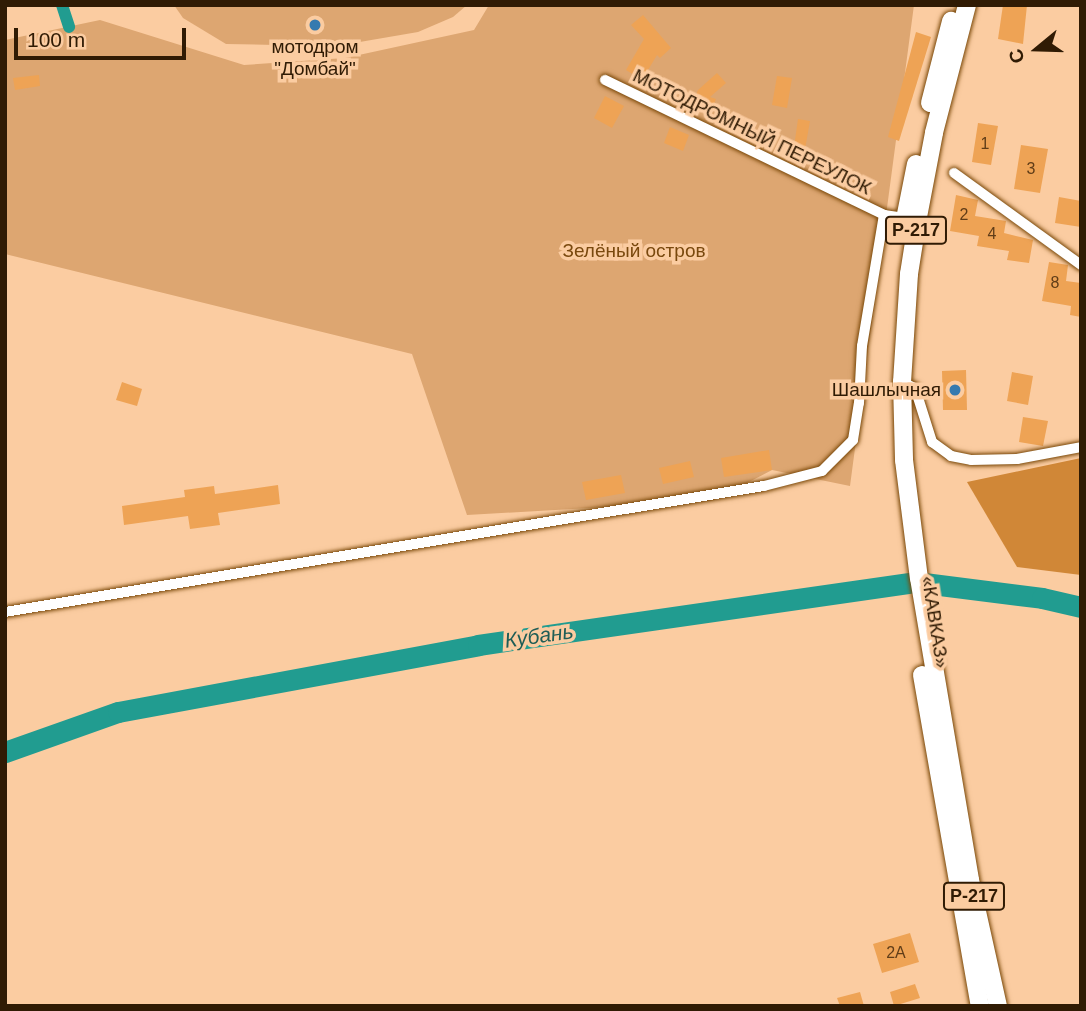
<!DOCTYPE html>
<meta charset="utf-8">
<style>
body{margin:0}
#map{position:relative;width:1086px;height:1011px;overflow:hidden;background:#fbcca1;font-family:Helvetica,sans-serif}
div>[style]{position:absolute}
.green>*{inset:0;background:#dda671}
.forest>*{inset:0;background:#d08737}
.canal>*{height:12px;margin:-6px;padding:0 6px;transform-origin:6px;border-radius:6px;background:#219c90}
.river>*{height:21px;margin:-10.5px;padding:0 10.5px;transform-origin:10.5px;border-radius:10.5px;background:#219c90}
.building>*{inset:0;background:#eea355}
.roads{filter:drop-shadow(0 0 2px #794707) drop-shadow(0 0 2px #794707)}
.minor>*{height:10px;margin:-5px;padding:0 5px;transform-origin:5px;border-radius:5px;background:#fff}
.trunk>*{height:18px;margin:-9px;padding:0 9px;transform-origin:9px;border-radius:9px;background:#fff}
.dots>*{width:19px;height:19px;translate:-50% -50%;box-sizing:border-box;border:4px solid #fbcca1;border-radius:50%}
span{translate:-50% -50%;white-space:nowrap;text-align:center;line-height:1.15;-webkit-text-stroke:7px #fbcca1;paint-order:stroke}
.number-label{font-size:16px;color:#603d18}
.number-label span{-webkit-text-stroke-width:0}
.shield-label span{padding:2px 5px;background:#fbcca1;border:2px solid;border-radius:5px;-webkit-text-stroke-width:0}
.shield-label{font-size:18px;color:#301b04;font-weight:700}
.poi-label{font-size:19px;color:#301b04}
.right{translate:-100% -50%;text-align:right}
.street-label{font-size:19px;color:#301b04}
.park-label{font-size:19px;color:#7a490e}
.water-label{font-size:21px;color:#1f5d56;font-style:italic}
.frame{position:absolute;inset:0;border:7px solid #301b04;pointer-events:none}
.north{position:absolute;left:1002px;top:14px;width:70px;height:70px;-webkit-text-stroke:5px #fbcca1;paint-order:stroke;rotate:251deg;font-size:19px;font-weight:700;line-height:28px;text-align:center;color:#301b04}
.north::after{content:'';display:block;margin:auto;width:24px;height:32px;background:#301b04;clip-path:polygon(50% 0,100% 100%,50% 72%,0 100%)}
.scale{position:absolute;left:14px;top:28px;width:172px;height:32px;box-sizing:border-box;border:4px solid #301b04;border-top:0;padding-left:9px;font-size:21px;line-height:24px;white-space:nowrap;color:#301b04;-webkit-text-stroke:5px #fbcca1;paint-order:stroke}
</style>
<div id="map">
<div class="green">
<i style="clip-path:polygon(174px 5px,467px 5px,453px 17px,418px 32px,348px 44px,276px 45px,226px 44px,183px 18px)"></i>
<i style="clip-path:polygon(489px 5px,914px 5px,850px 486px,772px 470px,712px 501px,467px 515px,412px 354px,5px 254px,5px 40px,100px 20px,244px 65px,345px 58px,474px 30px)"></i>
</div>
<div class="forest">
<i style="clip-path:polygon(1081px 458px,1081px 575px,1017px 567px,967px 482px)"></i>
</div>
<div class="canal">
<i style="left:62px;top:5px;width:23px;rotate:72deg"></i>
</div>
<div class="river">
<i style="left:5px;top:752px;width:120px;rotate:-19.5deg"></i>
<i style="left:118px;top:712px;width:366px;rotate:-10.5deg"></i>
<i style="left:478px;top:645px;width:443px;rotate:-8.2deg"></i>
<i style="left:916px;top:582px;width:127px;rotate:7.2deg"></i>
<i style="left:1042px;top:598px;width:40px;rotate:13deg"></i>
</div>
<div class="building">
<i style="clip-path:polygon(1003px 5px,1027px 5px,1023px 44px,998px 39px)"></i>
<i style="clip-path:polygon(643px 15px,671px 48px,660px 58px,657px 55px,642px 80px,626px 70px,644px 39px,631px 25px)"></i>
<i style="clip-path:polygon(916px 32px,931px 37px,899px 141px,888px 137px)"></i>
<i style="clip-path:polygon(717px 73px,726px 83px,710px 97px,716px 99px,710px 114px,691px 106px,698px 90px)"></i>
<i style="clip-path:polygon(39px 75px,40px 86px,15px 90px,13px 78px)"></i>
<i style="clip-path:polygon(777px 76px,792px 78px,787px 108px,772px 105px)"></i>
<i style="clip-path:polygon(605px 96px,624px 106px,612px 128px,594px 118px)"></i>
<i style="clip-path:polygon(798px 119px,810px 121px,805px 149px,794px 147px)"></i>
<i style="clip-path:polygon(978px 123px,998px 126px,991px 165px,972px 162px)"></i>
<i style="clip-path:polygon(670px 127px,689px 135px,683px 151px,664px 143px)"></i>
<i style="clip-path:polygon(1021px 145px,1048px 149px,1040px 193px,1014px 189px)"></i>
<i style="clip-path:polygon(956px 195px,978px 200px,975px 216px,1006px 221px,1004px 233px,1033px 240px,1029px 263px,1007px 260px,1009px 251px,977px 246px,979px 236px,950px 231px)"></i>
<i style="clip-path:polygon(1059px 197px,1081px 201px,1081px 227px,1055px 223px)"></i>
<i style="clip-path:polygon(1049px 262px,1068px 265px,1066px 281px,1081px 283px,1081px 317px,1070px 315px,1071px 306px,1042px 301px)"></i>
<i style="clip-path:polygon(966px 370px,967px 410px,943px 410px,942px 371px)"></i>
<i style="clip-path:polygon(1012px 372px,1033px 376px,1028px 405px,1007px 401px)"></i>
<i style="clip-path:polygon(122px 382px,142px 389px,137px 406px,116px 400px)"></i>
<i style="clip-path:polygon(1023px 417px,1048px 421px,1043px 446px,1019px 442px)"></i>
<i style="clip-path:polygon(769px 450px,772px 470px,724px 477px,721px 458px)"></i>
<i style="clip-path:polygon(690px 461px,694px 477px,663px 484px,659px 468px)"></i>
<i style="clip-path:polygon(621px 475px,625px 493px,586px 500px,582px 482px)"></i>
<i style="clip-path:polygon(278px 485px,280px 504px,218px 513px,220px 525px,190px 529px,188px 516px,124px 525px,122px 506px,185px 497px,184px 490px,214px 486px,215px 494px)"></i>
<i style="clip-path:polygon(910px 933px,919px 962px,882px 973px,873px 944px)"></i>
<i style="clip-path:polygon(915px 984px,920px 998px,894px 1006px,890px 992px)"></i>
<i style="clip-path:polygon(860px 992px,864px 1006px,840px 1006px,837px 998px)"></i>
</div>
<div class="roads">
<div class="minor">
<i style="left:605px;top:80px;width:310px;rotate:25.8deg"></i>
<i style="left:954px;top:173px;width:157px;rotate:35.9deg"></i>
<i style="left:902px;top:382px;width:14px;rotate:25deg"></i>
<i style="left:915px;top:388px;width:57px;rotate:72.5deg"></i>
<i style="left:932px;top:442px;width:24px;rotate:36deg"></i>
<i style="left:951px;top:456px;width:20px;rotate:11deg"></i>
<i style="left:971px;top:460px;width:46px;rotate:-1.2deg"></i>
<i style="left:1017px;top:459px;width:65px;rotate:-10.6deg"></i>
<i style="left:5px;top:612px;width:769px;rotate:-9.43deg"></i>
<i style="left:764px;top:486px;width:60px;rotate:-14.5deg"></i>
<i style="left:822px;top:471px;width:44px;rotate:-45deg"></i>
<i style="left:853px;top:440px;width:37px;rotate:-81deg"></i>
<i style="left:859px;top:403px;width:57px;rotate:-87deg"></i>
<i style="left:862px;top:346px;width:133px;rotate:-80.5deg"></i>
<i style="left:884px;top:215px;width:21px;rotate:8deg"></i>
</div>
<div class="trunk">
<i style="left:967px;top:5px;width:132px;rotate:104.5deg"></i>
<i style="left:934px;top:133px;width:86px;rotate:100.8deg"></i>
<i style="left:918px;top:217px;width:58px;rotate:99deg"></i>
<i style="left:909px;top:274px;width:108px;rotate:93.7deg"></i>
<i style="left:902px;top:382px;width:78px;rotate:88.5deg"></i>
<i style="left:904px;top:460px;width:119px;rotate:82.8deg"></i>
<i style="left:919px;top:578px;width:306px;rotate:80.4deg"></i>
<i style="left:970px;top:880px;width:129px;rotate:77.5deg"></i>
<i style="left:930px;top:103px;width:85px;rotate:-75.6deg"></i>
<i style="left:905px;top:219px;width:56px;rotate:-78.7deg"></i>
<i style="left:922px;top:675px;width:336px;rotate:80.1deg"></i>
</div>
</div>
<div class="dots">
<i style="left:315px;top:25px;background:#357aaf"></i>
<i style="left:955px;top:390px;background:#357aaf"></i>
</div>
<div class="number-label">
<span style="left:985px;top:144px">1</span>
<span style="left:1031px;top:169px">3</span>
<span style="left:964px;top:215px">2</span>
<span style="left:992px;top:234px">4</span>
<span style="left:1055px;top:283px">8</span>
<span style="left:896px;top:953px">2А</span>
</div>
<div class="shield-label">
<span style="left:916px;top:230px">Р-217</span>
<span style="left:974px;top:896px">Р-217</span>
</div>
<div class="poi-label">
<span style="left:315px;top:58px">мотодром<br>"Домбай"</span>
<span class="right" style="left:941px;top:390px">Шашлычная</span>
</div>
<div class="street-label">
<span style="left:752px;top:132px;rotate:26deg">МОТОДРОМНЫЙ ПЕРЕУЛОК</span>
<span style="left:935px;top:622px;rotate:81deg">«КАВКАЗ»</span>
</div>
<div class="park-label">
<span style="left:634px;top:251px">Зелёный остров</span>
</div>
<div class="water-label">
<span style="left:539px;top:636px;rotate:-8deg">Кубань</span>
</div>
<div class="frame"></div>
<div class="north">С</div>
<div class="scale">100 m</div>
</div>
